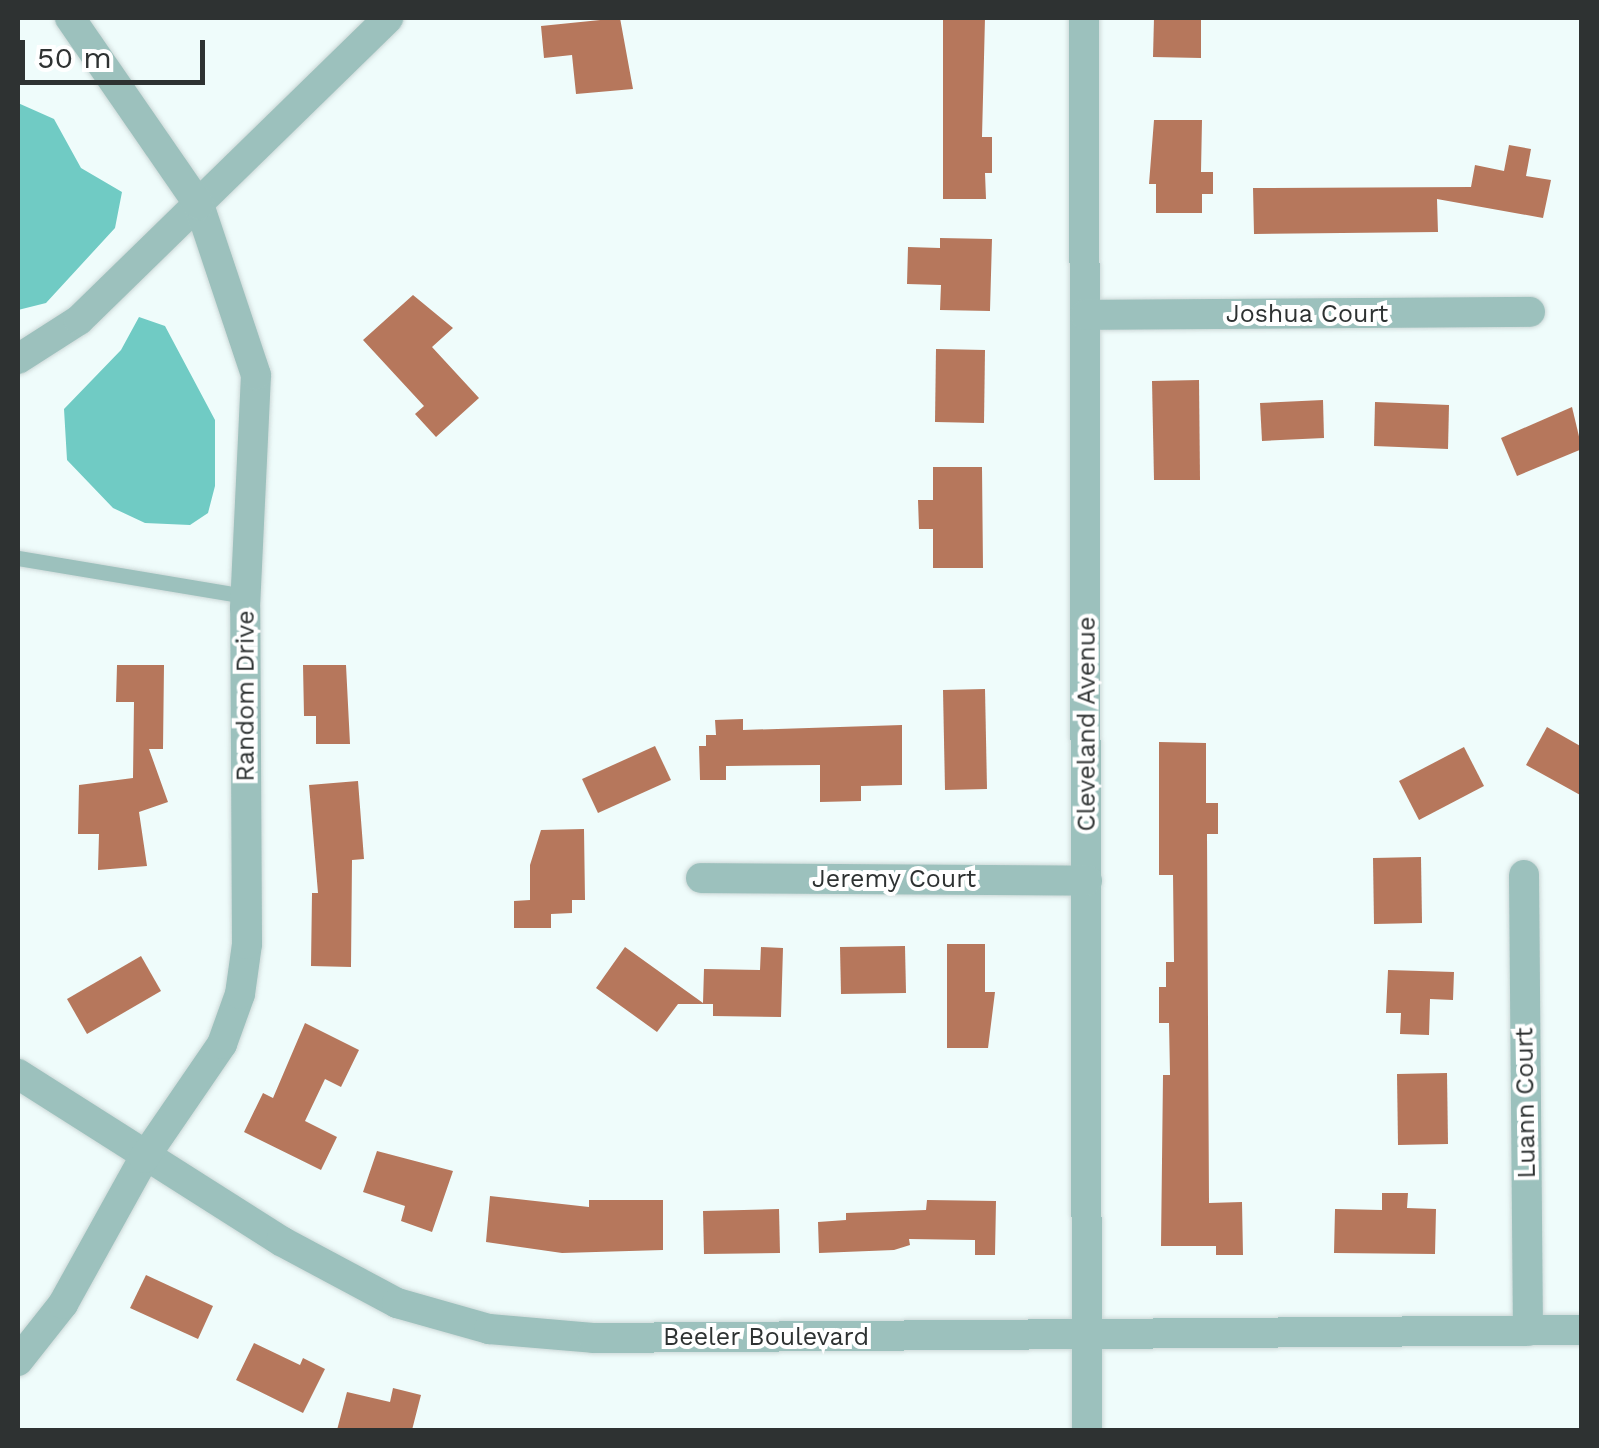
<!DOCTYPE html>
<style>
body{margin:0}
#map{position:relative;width:1599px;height:1448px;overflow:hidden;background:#effcfb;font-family:"Work Sans",sans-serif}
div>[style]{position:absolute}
.water>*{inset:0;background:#70cbc4}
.building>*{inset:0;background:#b6775c}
.roads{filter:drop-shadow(0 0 2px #ccd8d7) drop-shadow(0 0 2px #ccd8d7)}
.service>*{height:15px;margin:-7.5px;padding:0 7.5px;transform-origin:7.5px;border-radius:7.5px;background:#9cc1bd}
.minor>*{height:30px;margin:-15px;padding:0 15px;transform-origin:15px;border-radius:15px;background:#9cc1bd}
span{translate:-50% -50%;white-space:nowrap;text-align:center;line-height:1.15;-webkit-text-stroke:8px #fff;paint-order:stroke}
.street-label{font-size:25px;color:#2e3232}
.frame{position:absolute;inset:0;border:20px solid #2e3232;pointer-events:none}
.scale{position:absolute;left:20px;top:40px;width:185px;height:45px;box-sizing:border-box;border:5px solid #2e3232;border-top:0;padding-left:12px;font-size:30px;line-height:35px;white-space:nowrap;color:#2e3232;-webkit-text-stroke:8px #fff;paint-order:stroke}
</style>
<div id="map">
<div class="water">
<i style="clip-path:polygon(18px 103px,54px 119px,81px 168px,122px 192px,115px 228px,46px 303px,18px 310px)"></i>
<i style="clip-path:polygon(139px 317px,165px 326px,215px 420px,215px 486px,208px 513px,190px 525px,145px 523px,113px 508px,67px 460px,64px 409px,121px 350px)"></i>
</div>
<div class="building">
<i style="clip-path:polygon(620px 18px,633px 89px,576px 94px,572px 55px,544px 58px,541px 26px)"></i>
<i style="clip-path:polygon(943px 18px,985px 18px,982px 137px,992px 137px,992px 173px,985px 173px,986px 199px,943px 199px)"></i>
<i style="clip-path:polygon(1154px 18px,1201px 18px,1201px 58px,1153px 57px)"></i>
<i style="clip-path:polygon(1154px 120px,1202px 120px,1201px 172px,1213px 172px,1213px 194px,1202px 194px,1202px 213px,1156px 213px,1156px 184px,1149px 184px)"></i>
<i style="clip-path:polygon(1509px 145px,1531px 149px,1526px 176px,1551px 180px,1543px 218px,1437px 199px,1438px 232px,1254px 234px,1253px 188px,1471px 187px,1475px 165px,1504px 171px)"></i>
<i style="clip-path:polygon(940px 238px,992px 239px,990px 311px,940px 310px,941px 285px,907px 284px,908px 247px,940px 248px)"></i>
<i style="clip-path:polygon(413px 295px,453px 328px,432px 347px,479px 398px,436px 437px,415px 414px,424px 406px,363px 340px)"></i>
<i style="clip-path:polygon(936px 349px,985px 350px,984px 423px,935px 422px)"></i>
<i style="clip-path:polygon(1199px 380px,1200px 480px,1154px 480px,1152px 381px)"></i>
<i style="clip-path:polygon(1323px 400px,1324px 438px,1262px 441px,1260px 403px)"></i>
<i style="clip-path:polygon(1375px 402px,1449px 405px,1448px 449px,1374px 446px)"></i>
<i style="clip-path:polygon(1572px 407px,1582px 449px,1517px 476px,1501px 438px)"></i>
<i style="clip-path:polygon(933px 467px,982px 467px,983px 568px,933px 568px,933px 529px,919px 529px,918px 500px,933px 500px)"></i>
<i style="clip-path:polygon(117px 665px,164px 665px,163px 749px,149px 749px,168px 802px,139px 812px,147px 866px,98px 870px,99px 834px,78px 834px,79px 785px,133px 778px,134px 702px,116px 702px)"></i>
<i style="clip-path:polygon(303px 665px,346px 665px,350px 744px,316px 744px,316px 716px,304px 716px)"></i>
<i style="clip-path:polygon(985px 689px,987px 789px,945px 790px,943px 690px)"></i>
<i style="clip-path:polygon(743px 719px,743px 730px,902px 725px,902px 785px,861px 786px,861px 801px,820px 802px,820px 765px,726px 766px,726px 780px,700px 780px,699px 746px,706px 746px,706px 735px,716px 735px,715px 720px)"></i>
<i style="clip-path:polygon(1547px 727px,1582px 747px,1582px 796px,1526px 765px)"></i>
<i style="clip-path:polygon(1159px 742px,1206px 743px,1206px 803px,1218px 803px,1218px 834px,1207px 834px,1209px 1203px,1242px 1202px,1243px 1255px,1216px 1255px,1216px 1246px,1161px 1246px,1163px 1075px,1170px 1075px,1169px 1023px,1159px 1023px,1159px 987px,1166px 987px,1166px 962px,1174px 962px,1173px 875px,1159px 875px)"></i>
<i style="clip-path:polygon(655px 746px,671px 780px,598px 813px,582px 779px)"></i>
<i style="clip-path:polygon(1464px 747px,1484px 786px,1419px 820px,1399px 781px)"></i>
<i style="clip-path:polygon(358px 781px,364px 859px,352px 860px,351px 967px,311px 966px,312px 893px,318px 893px,309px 785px)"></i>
<i style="clip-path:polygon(584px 829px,585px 900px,572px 900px,572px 913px,551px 914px,551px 928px,514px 928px,514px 901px,530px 900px,530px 865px,541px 830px)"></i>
<i style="clip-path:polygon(1421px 857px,1422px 923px,1374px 924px,1373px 858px)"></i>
<i style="clip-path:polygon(947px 944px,985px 944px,985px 992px,995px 992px,988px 1048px,947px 1048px)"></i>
<i style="clip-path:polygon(905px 946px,906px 993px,841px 994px,840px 947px)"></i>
<i style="clip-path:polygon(625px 947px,703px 1003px,704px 969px,760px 970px,761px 947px,783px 948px,781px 1017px,713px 1016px,713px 1004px,678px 1004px,657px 1032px,596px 988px)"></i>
<i style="clip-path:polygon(141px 956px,161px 991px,87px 1034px,67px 999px)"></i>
<i style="clip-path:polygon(1388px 970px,1454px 972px,1453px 1000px,1430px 999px,1429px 1035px,1400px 1034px,1401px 1013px,1386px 1013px)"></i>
<i style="clip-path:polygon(305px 1023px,359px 1050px,341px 1087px,325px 1079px,305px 1121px,337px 1137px,321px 1170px,244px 1132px,263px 1093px,273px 1098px)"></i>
<i style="clip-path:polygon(1447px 1073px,1448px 1144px,1398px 1145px,1397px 1074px)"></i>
<i style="clip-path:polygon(377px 1151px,453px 1171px,432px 1232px,401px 1221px,405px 1206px,363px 1192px)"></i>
<i style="clip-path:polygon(1382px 1193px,1408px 1193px,1407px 1208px,1436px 1209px,1435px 1254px,1334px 1253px,1335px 1209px,1382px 1210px)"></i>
<i style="clip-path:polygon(490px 1196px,589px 1207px,589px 1200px,663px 1200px,663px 1250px,562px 1253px,486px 1242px)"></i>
<i style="clip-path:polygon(927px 1200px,996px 1201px,995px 1255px,975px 1255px,975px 1240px,909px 1239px,910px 1245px,894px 1250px,819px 1253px,818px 1222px,846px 1220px,846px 1213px,926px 1210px)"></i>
<i style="clip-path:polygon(779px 1209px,780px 1253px,704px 1254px,703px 1211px)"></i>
<i style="clip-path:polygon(146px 1275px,213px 1306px,198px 1339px,130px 1308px)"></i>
<i style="clip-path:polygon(254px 1343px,300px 1365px,303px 1358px,325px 1369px,303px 1413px,236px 1380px)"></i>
<i style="clip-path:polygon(393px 1388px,421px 1395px,412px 1430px,337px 1430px,347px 1392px,390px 1402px)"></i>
</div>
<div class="roads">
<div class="service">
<i style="left:18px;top:558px;width:231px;rotate:9.5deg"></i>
</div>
<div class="minor">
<i style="left:1084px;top:18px;width:1412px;rotate:89.88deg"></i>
<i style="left:1085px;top:315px;width:445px;rotate:-0.4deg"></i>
<i style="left:18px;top:359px;width:72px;rotate:-32.6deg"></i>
<i style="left:79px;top:320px;width:432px;rotate:-44.3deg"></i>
<i style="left:1524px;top:875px;width:456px;rotate:89.5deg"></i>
<i style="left:701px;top:878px;width:386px;rotate:0.4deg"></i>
<i style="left:18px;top:1074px;width:312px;rotate:32.4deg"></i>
<i style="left:281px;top:1241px;width:132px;rotate:28.1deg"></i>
<i style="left:397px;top:1303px;width:96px;rotate:15.8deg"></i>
<i style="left:489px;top:1329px;width:104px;rotate:4.9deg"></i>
<i style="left:593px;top:1338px;width:989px;rotate:-0.46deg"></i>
<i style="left:18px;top:1361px;width:73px;rotate:-51.7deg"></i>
<i style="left:63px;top:1304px;width:167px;rotate:-61deg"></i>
<i style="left:144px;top:1158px;width:138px;rotate:-55.6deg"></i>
<i style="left:222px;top:1044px;width:53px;rotate:-70.2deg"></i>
<i style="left:240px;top:994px;width:50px;rotate:-82deg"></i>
<i style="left:247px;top:944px;width:336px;rotate:-90.3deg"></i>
<i style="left:245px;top:608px;width:233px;rotate:-87.3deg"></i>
<i style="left:256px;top:375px;width:179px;rotate:-108.5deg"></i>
<i style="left:199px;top:205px;width:227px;rotate:-124.6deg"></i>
</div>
</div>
<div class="street-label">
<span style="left:1307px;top:314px">Joshua Court</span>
<span style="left:246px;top:696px;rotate:-90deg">Random Drive</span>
<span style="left:1087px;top:724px;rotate:-90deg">Cleveland Avenue</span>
<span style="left:894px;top:879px">Jeremy Court</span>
<span style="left:1526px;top:1103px;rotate:-91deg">Luann Court</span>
<span style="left:766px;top:1337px">Beeler Boulevard</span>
</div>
<div class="frame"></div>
<div class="scale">50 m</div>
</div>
